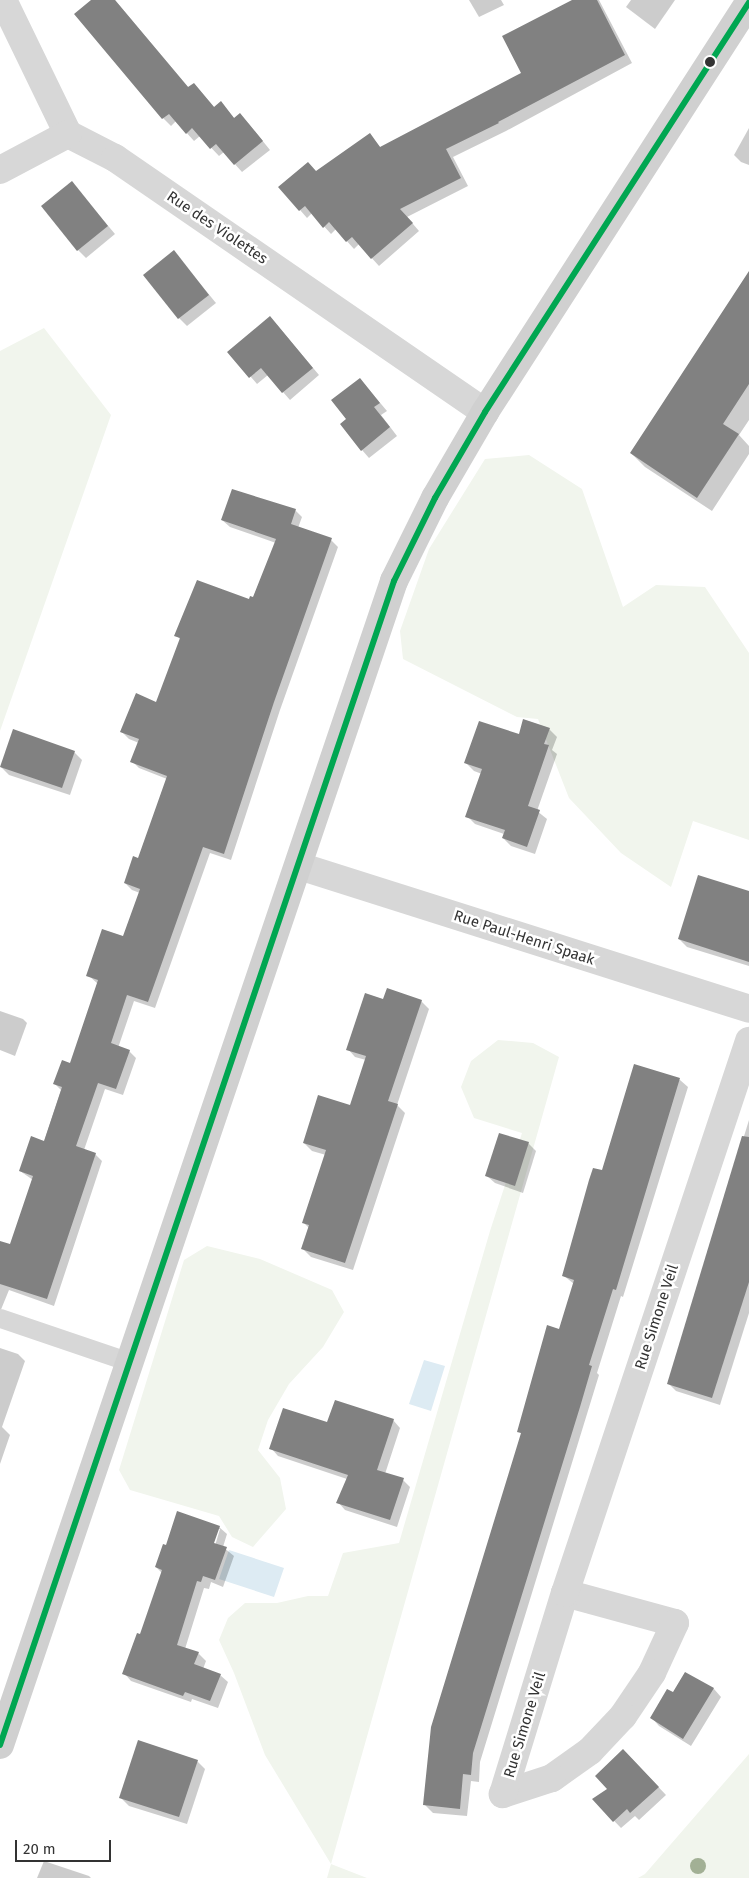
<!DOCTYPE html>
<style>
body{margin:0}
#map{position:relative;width:749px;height:1878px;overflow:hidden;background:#fff;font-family:"Fira Sans",sans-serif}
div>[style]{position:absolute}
.green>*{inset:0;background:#f1f5ed}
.water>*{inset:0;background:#ddebf3}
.shadow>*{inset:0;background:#0003}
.building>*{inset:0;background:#818181}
.service>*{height:19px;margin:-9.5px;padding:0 9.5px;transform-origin:9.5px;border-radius:9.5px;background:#d7d7d7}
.minor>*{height:28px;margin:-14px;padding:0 14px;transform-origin:14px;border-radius:14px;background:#d7d7d7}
.secondary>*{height:28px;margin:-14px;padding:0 14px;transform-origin:14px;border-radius:14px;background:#d0d0d0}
.bus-1>*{height:6px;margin:-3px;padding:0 3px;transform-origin:3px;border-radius:3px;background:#00a651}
.trees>*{width:16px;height:16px;margin:-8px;border-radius:50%;background:#a2b095}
.dots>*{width:14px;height:14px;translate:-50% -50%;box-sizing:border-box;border:2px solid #fff;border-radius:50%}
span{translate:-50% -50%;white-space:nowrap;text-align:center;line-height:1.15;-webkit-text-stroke:5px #fff;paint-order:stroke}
.street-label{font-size:15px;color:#333}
.scale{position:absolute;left:15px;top:1840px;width:96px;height:22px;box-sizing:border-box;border:2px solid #333;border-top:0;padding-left:6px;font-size:15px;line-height:18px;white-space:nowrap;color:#333;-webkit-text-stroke:4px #fff;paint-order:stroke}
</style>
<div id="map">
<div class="green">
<i style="clip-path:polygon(44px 328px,111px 415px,0 731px,0 351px)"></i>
<i style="clip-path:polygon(529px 455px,582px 489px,623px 607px,656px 585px,705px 587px,749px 653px,749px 840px,693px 821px,671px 887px,621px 853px,569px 798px,538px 719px,517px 717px,403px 659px,400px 631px,429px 549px,485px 459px)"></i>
<i style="clip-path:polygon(498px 1040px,533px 1043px,559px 1057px,331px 1864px,367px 1878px,327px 1878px,331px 1864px,265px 1755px,234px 1673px,219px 1640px,228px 1618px,245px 1603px,277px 1603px,308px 1596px,328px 1596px,343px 1553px,399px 1543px,490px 1231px,522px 1133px,474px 1118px,461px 1087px,471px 1061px)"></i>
<i style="clip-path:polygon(207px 1246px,260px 1259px,332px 1290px,344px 1312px,323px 1347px,289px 1384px,268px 1420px,258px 1450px,280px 1478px,286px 1509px,253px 1547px,232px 1537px,219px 1516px,130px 1490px,119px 1470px,184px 1260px)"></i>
<i style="clip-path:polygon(749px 1754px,749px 1878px,638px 1878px,645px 1874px)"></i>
</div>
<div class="water">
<i style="clip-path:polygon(424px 1360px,445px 1366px,431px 1411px,409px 1404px)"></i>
<i style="clip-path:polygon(229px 1550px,284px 1568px,274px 1597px,219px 1579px)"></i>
</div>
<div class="shadow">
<i style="clip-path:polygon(93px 0,115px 0,189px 88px,194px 84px,215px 108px,221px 103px,235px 119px,248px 123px,270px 150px,242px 172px,224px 152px,219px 156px,200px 136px,194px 141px,176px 121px,171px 126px,163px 118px)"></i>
<i style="clip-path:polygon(469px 0,501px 0,504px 5px,479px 17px)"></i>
<i style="clip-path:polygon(574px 0,599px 0,632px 63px,506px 131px,453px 157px,468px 186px,407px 217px,419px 231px,379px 266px,359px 244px,354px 249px,336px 229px,331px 234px,312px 213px,307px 218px,280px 187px,317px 172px,370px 135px,381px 148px,523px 73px)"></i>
<i style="clip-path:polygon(631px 0,675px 0,655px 29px,626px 7px)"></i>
<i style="clip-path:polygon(749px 128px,749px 165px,741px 162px,734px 155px)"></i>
<i style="clip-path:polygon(72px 183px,115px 234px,86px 258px,78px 250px)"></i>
<i style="clip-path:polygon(174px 252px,216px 303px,187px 326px,179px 318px)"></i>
<i style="clip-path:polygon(749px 274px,749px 420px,739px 435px,749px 446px,749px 454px,712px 511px,645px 467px,631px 453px)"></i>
<i style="clip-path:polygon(277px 325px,319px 375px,290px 400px,268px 375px,257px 384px,229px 352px)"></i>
<i style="clip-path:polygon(360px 379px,387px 411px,381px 415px,397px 436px,369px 458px,362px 450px,348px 419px)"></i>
<i style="clip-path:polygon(295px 510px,302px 517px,298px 528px,331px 540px,338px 547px,280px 710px,231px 860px,210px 853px,155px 1008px,134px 1001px,118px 1048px,129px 1051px,136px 1058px,123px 1095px,105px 1089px,84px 1150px,95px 1154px,102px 1161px,54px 1306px,9px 1290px,0 1312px,0 1242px,11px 1245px,33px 1180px,20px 1171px,44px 1142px,61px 1090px,54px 1083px,71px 1064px,98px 984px,88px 975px,124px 938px,140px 893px,132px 890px,125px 883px,139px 859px,167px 779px,139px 768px,132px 761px,139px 743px,129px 739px,122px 732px,157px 704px,181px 640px,176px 635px,253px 598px,276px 543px,230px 527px,222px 520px)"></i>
<i style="clip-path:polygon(549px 729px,557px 737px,552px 750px,557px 754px,537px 811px,547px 819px,535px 854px,511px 846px,503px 838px,504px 834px,475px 824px,467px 816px,482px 774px,474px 771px,466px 763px,519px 736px)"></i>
<i style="clip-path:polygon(74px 752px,82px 760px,70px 795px,9px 775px,1px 767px)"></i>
<i style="clip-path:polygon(749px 892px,749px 966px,687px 947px,679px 939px)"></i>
<i style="clip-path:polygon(384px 1001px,421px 1001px,429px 1009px,397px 1105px,405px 1113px,353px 1270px,311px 1257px,303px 1249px,310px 1229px,304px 1223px,326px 1155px,312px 1151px,304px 1143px,351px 1106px,366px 1060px,355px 1057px,348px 1049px)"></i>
<i style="clip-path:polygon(0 1011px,23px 1019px,27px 1023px,15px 1056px,0 1050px)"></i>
<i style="clip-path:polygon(635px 1066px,680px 1080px,688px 1087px,623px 1297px,621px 1296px,597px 1373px,599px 1375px,480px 1762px,479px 1782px,471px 1781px,467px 1816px,433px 1813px,425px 1805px,522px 1434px,519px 1431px,560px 1330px,574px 1284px,563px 1275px,603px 1172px)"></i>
<i style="clip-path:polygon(749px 1120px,749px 1313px,720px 1405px,676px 1391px,668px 1383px)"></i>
<i style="clip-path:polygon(528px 1143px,536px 1151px,523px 1193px,495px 1183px,487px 1176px)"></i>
<i style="clip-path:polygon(0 1348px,18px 1354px,25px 1361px,2px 1427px,10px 1435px,0 1464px)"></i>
<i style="clip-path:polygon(393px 1420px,400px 1428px,385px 1474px,403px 1480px,410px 1487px,397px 1527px,345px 1510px,338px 1502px,347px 1479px,278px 1456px,271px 1448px,328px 1423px)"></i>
<i style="clip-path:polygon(evenodd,219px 1527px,227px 1534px,223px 1547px,234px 1556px,223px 1587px,211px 1582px,209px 1589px,204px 1588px,185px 1649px,198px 1653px,206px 1661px,203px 1669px,220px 1675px,228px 1682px,218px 1708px,192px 1699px,191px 1702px,131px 1681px,124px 1673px,141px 1635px,162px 1573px,156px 1567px,167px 1547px,219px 1527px,217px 1529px,220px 1529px,214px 1549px,211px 1548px,217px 1529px)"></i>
<i style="clip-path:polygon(685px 1674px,714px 1689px,721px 1697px,691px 1746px,659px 1726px,652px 1718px,674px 1694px)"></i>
<i style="clip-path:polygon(631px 1758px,666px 1795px,639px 1820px,635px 1816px,621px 1828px,593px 1799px,609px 1789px)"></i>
<i style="clip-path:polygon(197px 1761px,205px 1769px,187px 1824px,129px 1806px,121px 1798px)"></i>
<i style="clip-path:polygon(44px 1861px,89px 1876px,91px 1878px,37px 1878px)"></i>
</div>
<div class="building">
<i style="clip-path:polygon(91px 0,115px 0,188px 87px,194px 83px,214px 107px,221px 101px,234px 118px,240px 113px,263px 141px,234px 165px,216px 144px,210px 149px,192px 128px,186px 134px,169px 114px,162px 119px,74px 14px)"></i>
<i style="clip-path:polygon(572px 0,597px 0,625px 55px,498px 122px,499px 123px,446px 149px,461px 178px,400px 209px,413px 223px,371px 259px,352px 237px,346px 242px,329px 222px,323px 228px,305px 206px,299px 211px,278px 187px,308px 162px,316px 171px,370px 133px,380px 147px,521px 73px,502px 36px)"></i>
<i style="clip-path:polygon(72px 181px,108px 226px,77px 251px,41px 206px)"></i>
<i style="clip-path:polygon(174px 250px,209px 295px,178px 319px,143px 275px)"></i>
<i style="clip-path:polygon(749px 271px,749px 384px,723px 424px,739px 434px,697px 498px,630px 453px)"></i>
<i style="clip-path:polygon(270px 316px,313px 368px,282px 393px,261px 368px,249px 378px,227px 352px)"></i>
<i style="clip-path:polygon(360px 378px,380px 403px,374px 407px,390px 427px,361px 451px,340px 424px,346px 419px,331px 400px)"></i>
<i style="clip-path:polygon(232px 489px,296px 509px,291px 524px,332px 538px,274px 702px,224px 854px,203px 847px,148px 1002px,127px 995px,111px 1043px,130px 1050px,116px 1089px,98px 1083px,76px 1146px,96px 1153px,47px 1299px,0 1284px,0 1241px,10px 1244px,33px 1176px,19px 1171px,31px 1136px,44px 1141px,62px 1087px,53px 1084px,62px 1060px,70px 1063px,98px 980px,86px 976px,102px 929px,123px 936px,140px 889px,124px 883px,133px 856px,138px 858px,167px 776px,130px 762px,139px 739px,120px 732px,136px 693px,156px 702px,180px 638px,174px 636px,197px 580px,249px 599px,250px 596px,253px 597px,276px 539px,221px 520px)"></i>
<i style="clip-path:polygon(523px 719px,550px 728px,544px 744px,549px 745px,528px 806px,540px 810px,527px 847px,502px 838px,505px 830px,465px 817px,482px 769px,464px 763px,479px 721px,519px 734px)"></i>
<i style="clip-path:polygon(13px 729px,75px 751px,62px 788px,0 767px)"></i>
<i style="clip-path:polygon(698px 875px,749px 891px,749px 962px,678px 939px)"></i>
<i style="clip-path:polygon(387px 988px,422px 1000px,388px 1101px,398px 1104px,345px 1263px,301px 1249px,309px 1225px,302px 1223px,326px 1150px,303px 1143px,318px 1095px,350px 1105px,366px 1056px,346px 1050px,365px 993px,383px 999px)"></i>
<i style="clip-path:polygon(634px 1064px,680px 1078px,616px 1290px,613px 1289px,589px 1365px,592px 1366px,580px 1407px,473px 1753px,471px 1775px,463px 1774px,460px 1809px,423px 1805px,431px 1727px,521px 1433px,517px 1432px,547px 1325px,559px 1329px,574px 1280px,562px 1276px,589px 1180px,593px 1168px,602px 1170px)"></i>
<i style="clip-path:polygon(499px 1133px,529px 1142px,515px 1186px,485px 1176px)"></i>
<i style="clip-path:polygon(742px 1136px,749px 1137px,749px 1282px,712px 1398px,667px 1384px)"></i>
<i style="clip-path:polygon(335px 1400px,394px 1419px,377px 1470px,404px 1478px,390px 1520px,336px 1503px,348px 1475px,269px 1449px,283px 1408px,327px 1422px)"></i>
<i style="clip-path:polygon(177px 1511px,220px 1526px,214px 1543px,227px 1547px,215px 1580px,203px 1576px,201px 1582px,197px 1581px,177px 1645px,199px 1652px,194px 1664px,221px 1674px,210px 1701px,185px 1692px,183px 1696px,122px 1674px,137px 1633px,140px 1634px,162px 1570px,155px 1567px,163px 1544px,166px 1545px)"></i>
<i style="clip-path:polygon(685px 1672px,714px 1688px,683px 1739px,650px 1718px,667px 1689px,673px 1692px)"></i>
<i style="clip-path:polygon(138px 1740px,198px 1760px,179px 1817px,119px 1798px)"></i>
<i style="clip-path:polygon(623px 1749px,659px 1787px,630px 1813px,627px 1809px,613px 1822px,592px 1799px,607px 1789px,595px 1776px)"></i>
</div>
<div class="service">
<i style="left:0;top:1318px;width:137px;rotate:18.7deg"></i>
</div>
<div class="minor">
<i style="left:3px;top:0;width:149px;rotate:64.1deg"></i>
<i style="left:68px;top:134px;width:53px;rotate:27.1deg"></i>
<i style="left:115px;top:158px;width:449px;rotate:34.5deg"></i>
<i style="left:0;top:170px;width:77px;rotate:-27.9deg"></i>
<i style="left:299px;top:866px;width:472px;rotate:17.6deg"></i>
<i style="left:565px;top:1593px;width:114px;rotate:15.3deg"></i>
<i style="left:675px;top:1623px;width:55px;rotate:114.7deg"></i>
<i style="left:652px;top:1673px;width:52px;rotate:124deg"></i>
<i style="left:623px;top:1716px;width:48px;rotate:133.3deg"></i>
<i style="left:590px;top:1751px;width:47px;rotate:144.6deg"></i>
<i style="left:552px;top:1778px;width:52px;rotate:161.9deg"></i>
<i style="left:503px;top:1794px;width:210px;rotate:-72.9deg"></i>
<i style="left:565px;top:1593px;width:582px;rotate:-71.57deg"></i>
</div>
<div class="secondary">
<i style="left:0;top:1745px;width:1229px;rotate:-71.3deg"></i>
<i style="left:394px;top:581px;width:93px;rotate:-63.7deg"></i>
<i style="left:435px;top:498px;width:99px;rotate:-59.8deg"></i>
<i style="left:485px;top:412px;width:488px;rotate:-57.2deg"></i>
</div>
<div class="bus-1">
<i style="left:0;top:1745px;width:1229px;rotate:-71.3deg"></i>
<i style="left:394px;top:581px;width:93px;rotate:-63.7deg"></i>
<i style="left:435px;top:498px;width:99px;rotate:-59.8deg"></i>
<i style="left:485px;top:412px;width:488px;rotate:-57.2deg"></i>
</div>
<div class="trees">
<i style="left:698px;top:1866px"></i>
</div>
<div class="dots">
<i style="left:710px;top:62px;background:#333"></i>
</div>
<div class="street-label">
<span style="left:217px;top:228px;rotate:34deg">Rue des Violettes</span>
<span style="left:524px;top:938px;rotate:18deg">Rue Paul-Henri Spaak</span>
<span style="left:657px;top:1317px;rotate:-72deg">Rue Simone Veil</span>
<span style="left:525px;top:1725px;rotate:-73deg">Rue Simone Veil</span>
</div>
<div class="scale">20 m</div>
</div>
